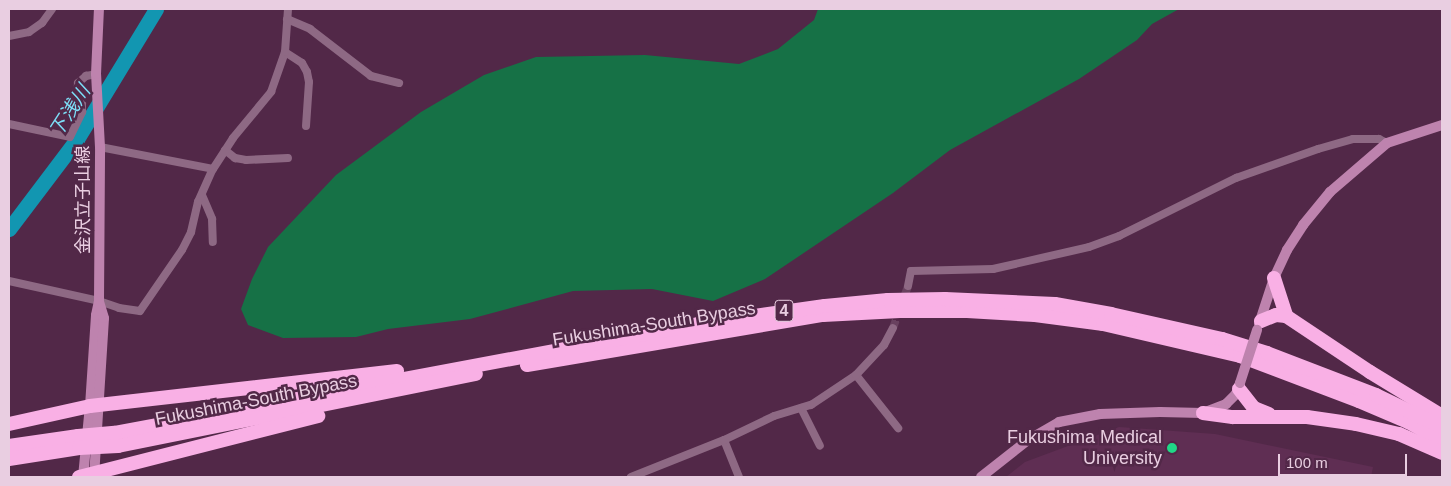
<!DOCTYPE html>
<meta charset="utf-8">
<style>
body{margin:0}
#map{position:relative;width:1451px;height:486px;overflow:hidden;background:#522848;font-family:Helvetica,"Noto Sans JP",sans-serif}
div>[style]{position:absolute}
.built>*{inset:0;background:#5f2e53}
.green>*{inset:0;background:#167146}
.river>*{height:15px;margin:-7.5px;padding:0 7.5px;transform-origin:7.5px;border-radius:7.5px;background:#1296b1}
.street-tunnel>*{height:8px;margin-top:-4px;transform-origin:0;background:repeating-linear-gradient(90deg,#69415f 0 8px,transparent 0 12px)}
.street>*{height:8px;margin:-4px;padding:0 4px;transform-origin:4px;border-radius:4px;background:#8e6984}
.secondary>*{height:10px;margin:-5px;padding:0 5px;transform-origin:5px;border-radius:5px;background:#be83ae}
.highway>*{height:14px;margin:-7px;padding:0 7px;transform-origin:7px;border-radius:7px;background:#f9b0e5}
.secondary-bridge>*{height:10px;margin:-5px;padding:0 5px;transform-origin:5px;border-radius:5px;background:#be83ae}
.highway-bridge>*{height:14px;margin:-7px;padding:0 7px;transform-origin:7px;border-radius:7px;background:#f9b0e5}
.dots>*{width:14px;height:14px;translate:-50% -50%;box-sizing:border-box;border:2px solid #522848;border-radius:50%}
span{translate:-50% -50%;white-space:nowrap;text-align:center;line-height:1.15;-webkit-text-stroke:5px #522848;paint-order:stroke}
.shield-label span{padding:1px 4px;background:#522848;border:1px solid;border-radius:4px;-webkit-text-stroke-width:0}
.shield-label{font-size:16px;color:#e9cee1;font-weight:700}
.street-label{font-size:18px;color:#e9cee1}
.poi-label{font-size:18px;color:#e9cee1}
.right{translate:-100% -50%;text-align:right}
.water-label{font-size:19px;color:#7ddff8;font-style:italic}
.frame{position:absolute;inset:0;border:10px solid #e9cee1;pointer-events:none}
.scale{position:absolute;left:1278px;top:454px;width:129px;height:22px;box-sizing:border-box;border:2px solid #e9cee1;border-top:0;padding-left:6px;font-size:15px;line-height:18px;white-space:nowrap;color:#e9cee1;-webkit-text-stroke:4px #522848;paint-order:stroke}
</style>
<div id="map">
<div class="built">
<i style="clip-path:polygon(1119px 427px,1215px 434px,1373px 467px,1371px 477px,1006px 477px,1025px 462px)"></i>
</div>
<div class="green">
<i style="clip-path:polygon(818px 9px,1179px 9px,1152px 24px,1137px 40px,1079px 79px,950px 150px,893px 193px,765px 279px,713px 301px,652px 289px,573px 291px,470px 319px,388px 329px,356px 337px,283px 338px,248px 325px,241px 309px,252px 279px,268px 247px,336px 175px,421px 112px,484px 75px,536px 57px,645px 55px,739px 64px,778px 49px,814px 20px)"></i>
</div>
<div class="river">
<i style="left:9px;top:229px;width:113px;rotate:-52.9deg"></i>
<i style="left:77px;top:139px;width:152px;rotate:-58.7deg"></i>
</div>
<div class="street-tunnel">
<i style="left:893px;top:328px;width:45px;rotate:-70.3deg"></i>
</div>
<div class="street">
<i style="left:287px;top:19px;width:25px;rotate:23deg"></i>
<i style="left:310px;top:29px;width:77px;rotate:37.6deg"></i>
<i style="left:371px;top:76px;width:29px;rotate:14deg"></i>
<i style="left:9px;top:36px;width:20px;rotate:-11deg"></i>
<i style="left:29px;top:32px;width:16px;rotate:-35deg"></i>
<i style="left:42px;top:23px;width:17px;rotate:-54deg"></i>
<i style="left:285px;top:52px;width:20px;rotate:33deg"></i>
<i style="left:302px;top:63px;width:10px;rotate:61deg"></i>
<i style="left:307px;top:72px;width:10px;rotate:79deg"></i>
<i style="left:309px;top:82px;width:44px;rotate:93.9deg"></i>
<i style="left:9px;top:124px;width:62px;rotate:12deg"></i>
<i style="left:70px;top:137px;width:28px;rotate:-64deg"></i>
<i style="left:82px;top:112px;width:9px;rotate:-90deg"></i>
<i style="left:82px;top:103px;width:11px;rotate:-117deg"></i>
<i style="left:77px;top:93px;width:10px;rotate:-84deg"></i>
<i style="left:78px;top:83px;width:11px;rotate:-41deg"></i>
<i style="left:86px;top:76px;width:10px;rotate:-11deg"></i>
<i style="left:100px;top:147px;width:115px;rotate:11deg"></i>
<i style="left:225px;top:150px;width:13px;rotate:39deg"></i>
<i style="left:235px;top:158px;width:11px;rotate:10deg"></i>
<i style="left:246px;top:160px;width:42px;rotate:-2.7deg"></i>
<i style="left:202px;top:195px;width:26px;rotate:67deg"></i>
<i style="left:212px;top:219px;width:23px;rotate:88deg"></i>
<i style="left:9px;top:281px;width:92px;rotate:12.5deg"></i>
<i style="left:99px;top:301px;width:21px;rotate:19deg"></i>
<i style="left:119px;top:308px;width:21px;rotate:8deg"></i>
<i style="left:140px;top:311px;width:74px;rotate:-55.5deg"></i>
<i style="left:182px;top:250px;width:20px;rotate:-63deg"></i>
<i style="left:191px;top:232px;width:31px;rotate:-77deg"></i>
<i style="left:198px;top:202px;width:36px;rotate:-66deg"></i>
<i style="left:213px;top:169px;width:37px;rotate:-57deg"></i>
<i style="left:233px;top:138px;width:60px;rotate:-50.4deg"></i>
<i style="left:271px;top:92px;width:42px;rotate:-70.7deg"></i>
<i style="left:285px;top:52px;width:43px;rotate:-86deg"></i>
<i style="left:908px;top:286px;width:15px;rotate:-79deg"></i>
<i style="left:911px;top:271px;width:82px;rotate:-1.4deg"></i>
<i style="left:993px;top:269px;width:98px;rotate:-12.9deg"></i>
<i style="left:1089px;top:247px;width:32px;rotate:-20deg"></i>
<i style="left:1119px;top:236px;width:131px;rotate:-26.4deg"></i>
<i style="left:1236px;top:178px;width:87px;rotate:-19.5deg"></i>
<i style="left:1318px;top:149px;width:36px;rotate:-16deg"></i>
<i style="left:1353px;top:139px;width:26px"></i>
<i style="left:1379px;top:139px;width:9px;rotate:27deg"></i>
<i style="left:856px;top:375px;width:68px;rotate:51.6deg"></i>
<i style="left:801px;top:408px;width:42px;rotate:63.4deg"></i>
<i style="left:724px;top:440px;width:40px;rotate:68deg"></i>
<i style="left:631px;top:477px;width:100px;rotate:-21.7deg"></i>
<i style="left:724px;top:440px;width:55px;rotate:-25.6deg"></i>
<i style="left:774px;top:416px;width:39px;rotate:-17deg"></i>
<i style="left:811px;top:405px;width:54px;rotate:-33.7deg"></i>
<i style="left:856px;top:375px;width:41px;rotate:-47deg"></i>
<i style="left:884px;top:345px;width:19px;rotate:-62deg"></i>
</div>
<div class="secondary">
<i style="left:1259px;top:324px;width:48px;rotate:-71.9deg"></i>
<i style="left:1274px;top:278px;width:31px;rotate:-65deg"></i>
<i style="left:1287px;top:250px;width:30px;rotate:-57deg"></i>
<i style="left:1303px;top:225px;width:43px;rotate:-50.7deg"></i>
<i style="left:1330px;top:192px;width:75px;rotate:-40.7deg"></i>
<i style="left:1387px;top:143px;width:58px;rotate:-18.1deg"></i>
<i style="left:83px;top:477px;width:71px;rotate:-84.4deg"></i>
<i style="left:90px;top:406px;width:91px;rotate:-86.2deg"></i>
<i style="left:96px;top:315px;width:14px;rotate:-78deg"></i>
<i style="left:99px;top:301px;width:154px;rotate:-89.6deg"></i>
<i style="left:100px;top:147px;width:73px;rotate:-93.1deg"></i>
<i style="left:96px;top:74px;width:65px;rotate:-87.4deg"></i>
<i style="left:94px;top:477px;width:159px;rotate:-86.4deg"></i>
<i style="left:104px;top:318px;width:17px;rotate:-107deg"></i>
<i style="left:981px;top:477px;width:60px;rotate:-38.2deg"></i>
<i style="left:1028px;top:440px;width:36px;rotate:-30deg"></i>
<i style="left:1059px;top:422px;width:42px;rotate:-11deg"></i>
<i style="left:1100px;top:414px;width:60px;rotate:-1.9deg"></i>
<i style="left:1160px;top:412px;width:43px;rotate:1.3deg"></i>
<i style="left:1203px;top:413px;width:25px;rotate:-21deg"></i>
<i style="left:1226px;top:404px;width:14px;rotate:-45deg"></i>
<i style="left:1236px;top:394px;width:12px;rotate:-70deg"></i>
</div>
<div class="highway">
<i style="left:1274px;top:278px;width:40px;rotate:72deg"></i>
<i style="left:1261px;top:321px;width:16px;rotate:-22deg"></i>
<i style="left:1276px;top:315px;width:10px;rotate:6deg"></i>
<i style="left:1286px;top:316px;width:101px;rotate:33.7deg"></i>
<i style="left:1370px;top:372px;width:84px;rotate:31.4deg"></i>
<i style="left:527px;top:365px;width:300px;rotate:-9.6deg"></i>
<i style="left:823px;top:315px;width:77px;rotate:-3deg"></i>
<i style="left:900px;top:311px;width:67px"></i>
<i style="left:967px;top:311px;width:68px;rotate:3.4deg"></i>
<i style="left:1035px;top:315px;width:69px;rotate:7.5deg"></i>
<i style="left:1103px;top:324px;width:141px;rotate:13.1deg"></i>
<i style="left:1240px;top:356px;width:127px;rotate:20.7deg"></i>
<i style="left:1359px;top:401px;width:53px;rotate:23.2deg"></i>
<i style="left:1408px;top:422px;width:39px;rotate:29deg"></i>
<i style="left:1239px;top:389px;width:24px;rotate:52deg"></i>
<i style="left:1254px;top:408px;width:16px;rotate:22deg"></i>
<i style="left:1203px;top:413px;width:30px;rotate:8deg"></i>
<i style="left:1233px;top:417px;width:74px"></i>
<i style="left:1307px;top:417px;width:49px;rotate:8.1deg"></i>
<i style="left:1356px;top:424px;width:44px;rotate:13.1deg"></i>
<i style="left:1399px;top:434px;width:47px;rotate:23.8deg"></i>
<i style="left:9px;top:424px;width:83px;rotate:-12.5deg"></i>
<i style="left:90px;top:406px;width:309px;rotate:-6.5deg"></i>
<i style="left:115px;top:433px;width:593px;rotate:-10.59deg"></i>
<i style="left:698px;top:324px;width:128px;rotate:-8.1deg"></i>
<i style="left:825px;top:306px;width:63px;rotate:-5.4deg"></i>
<i style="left:888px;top:300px;width:57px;rotate:-1deg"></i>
<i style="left:945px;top:299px;width:110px;rotate:2.6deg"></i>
<i style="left:1055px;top:304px;width:57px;rotate:10.1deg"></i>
<i style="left:1111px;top:314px;width:114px;rotate:12.7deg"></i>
<i style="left:1222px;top:339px;width:47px;rotate:17.3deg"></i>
<i style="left:1267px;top:353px;width:117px;rotate:21.1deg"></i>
<i style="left:1376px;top:395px;width:73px;rotate:25.9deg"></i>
<i style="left:9px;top:446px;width:70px;rotate:-8.2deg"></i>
<i style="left:118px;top:446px;width:365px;rotate:-11.4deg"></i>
<i style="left:9px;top:459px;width:71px;rotate:-8.9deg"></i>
<i style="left:79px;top:477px;width:247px;rotate:-14.3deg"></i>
</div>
<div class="secondary-bridge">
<i style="left:1240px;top:383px;width:56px;rotate:-72.2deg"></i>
</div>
<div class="highway-bridge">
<i style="left:78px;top:436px;width:37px;rotate:-5deg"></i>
<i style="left:79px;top:448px;width:39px;rotate:-3deg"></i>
</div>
<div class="dots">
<i style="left:1172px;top:448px;background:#20d887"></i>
</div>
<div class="shield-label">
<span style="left:784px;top:311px">4</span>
</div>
<div class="street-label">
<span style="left:83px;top:200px;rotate:-90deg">金沢立子山線</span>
<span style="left:654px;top:324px;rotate:-9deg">Fukushima-South Bypass</span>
<span style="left:256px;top:400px;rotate:-11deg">Fukushima-South Bypass</span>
</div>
<div class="poi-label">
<span class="right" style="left:1162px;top:448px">Fukushima Medical<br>University</span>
</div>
<div class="water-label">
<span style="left:70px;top:111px;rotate:-57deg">下浅川</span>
</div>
<div class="frame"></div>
<div class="scale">100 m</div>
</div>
